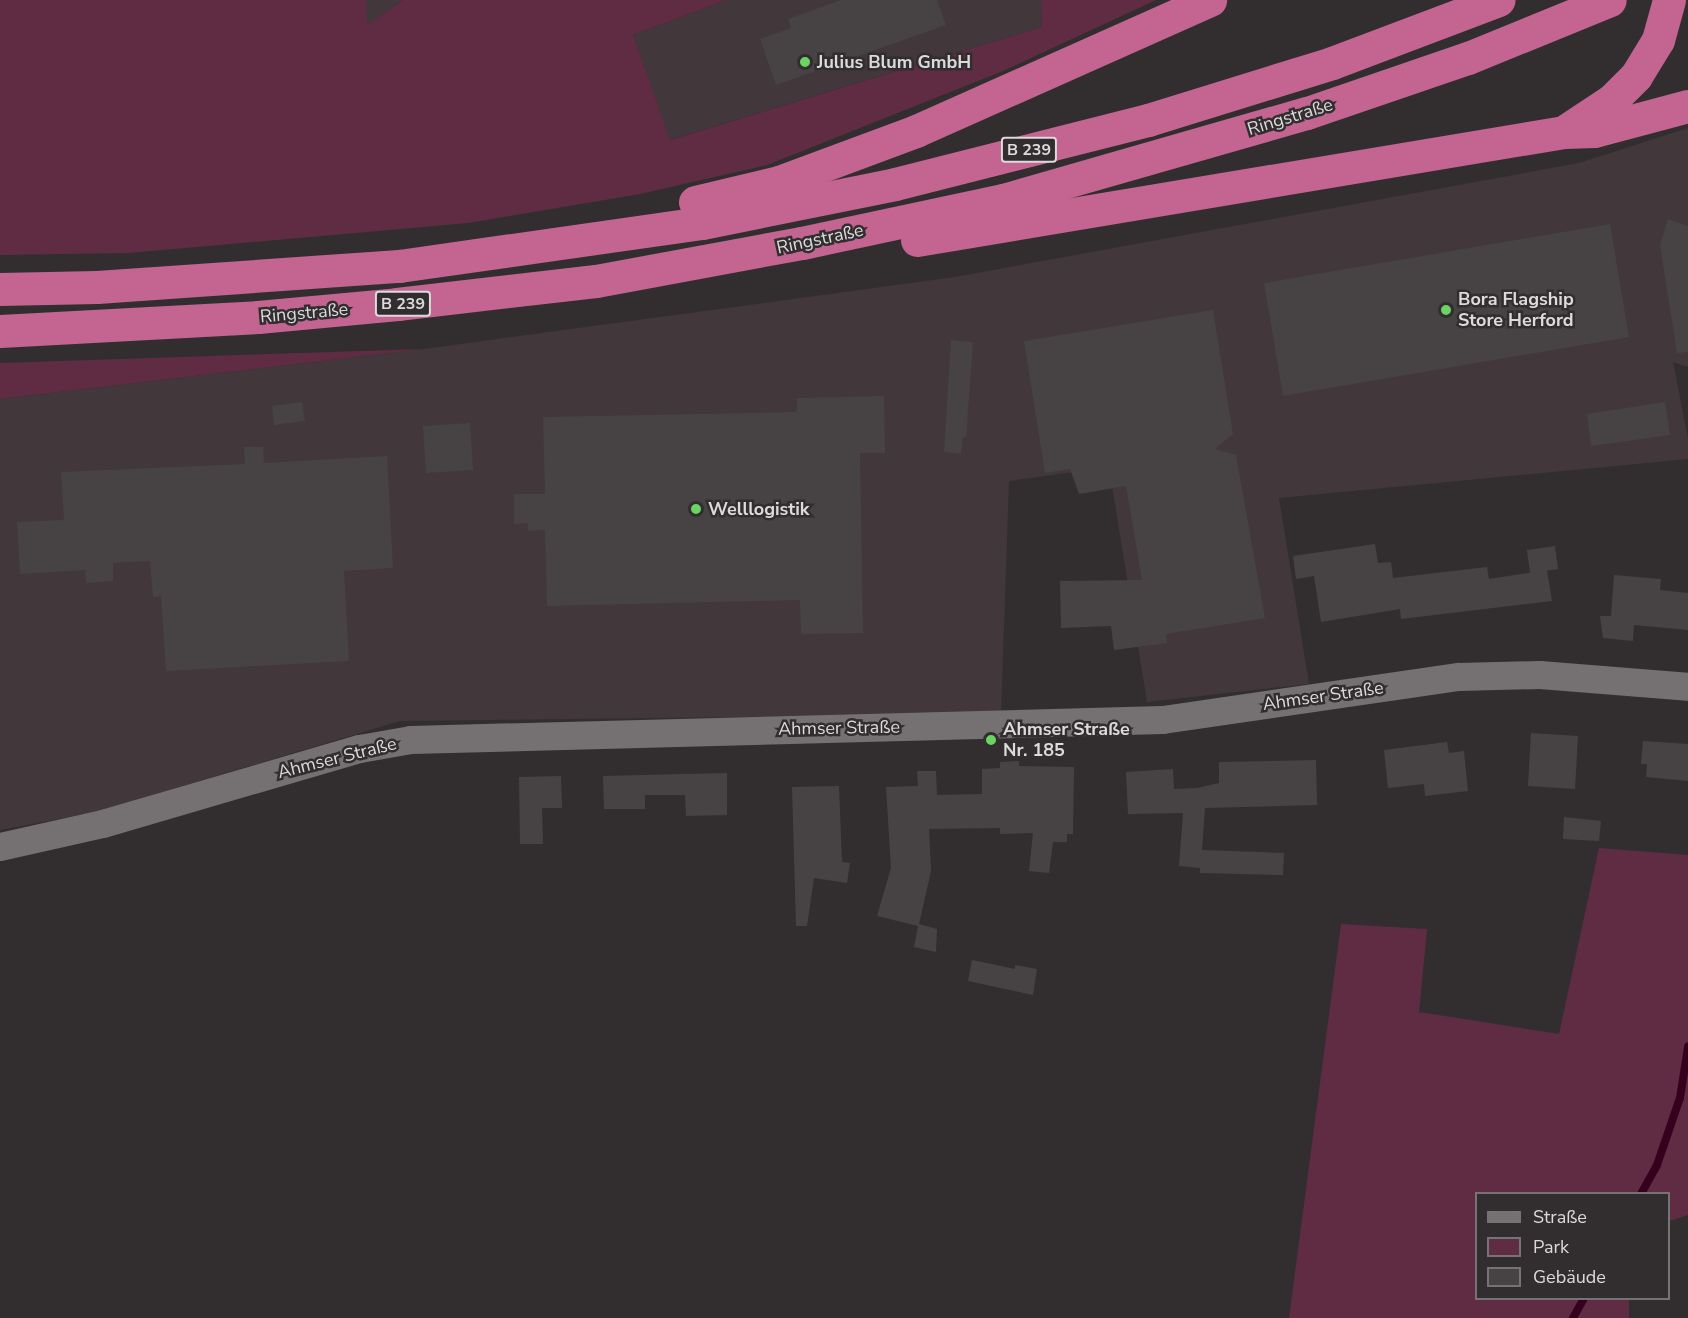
<!DOCTYPE html>
<meta charset="utf-8">
<style>
body{margin:0}
#map{position:relative;width:1688px;height:1318px;overflow:hidden;background:#322e30;font-family:"Nunito Sans",sans-serif}
div>[style]{position:absolute}
.built>*{inset:0;background:#42373b}
.green>*{inset:0;background:#602c44}
.stream>*{height:8px;margin:-4px;padding:0 4px;transform-origin:4px;border-radius:4px;background:#35001d}
.building>*{inset:0;background:#474345}
.minor>*{height:28px;margin:-14px;padding:0 14px;transform-origin:14px;border-radius:14px;background:#757072}
.highway>*{height:33px;margin:-16.5px;padding:0 16.5px;transform-origin:16.5px;border-radius:16.5px;background:#c36590}
.dots>*{width:16px;height:16px;translate:-50% -50%;box-sizing:border-box;border:3px solid #322e30;border-radius:50%}
span{translate:-50% -50%;white-space:nowrap;text-align:center;line-height:1.15;-webkit-text-stroke:5px #322e30;paint-order:stroke}
.shield-label span{padding:2px 4px;background:#322e30;border:2px solid;border-radius:4px;-webkit-text-stroke-width:0}
.shield-label{font-size:16px;color:#dcdadb;font-weight:700}
.poi-label{font-size:18px;color:#dcdadb;font-weight:700}
.left{translate:0 -50%;text-align:left}
.street-label{font-size:18px;color:#dcdadb}
.legend{position:absolute;left:1475px;top:1192px;width:195px;height:108px;box-sizing:border-box;background:#322e30;border:2px solid #767374;margin:0;padding:8px 10px;list-style:none;font-size:18px;color:#dcdadb}
.legend li{display:flex;align-items:center;gap:12px;height:30px}
.legend b{width:30px;border:2px solid #767374}
</style>
<div id="map">
<div class="built">
<i style="clip-path:polygon(347px 0,403px 0,366px 26px)"></i>
<i style="clip-path:polygon(726px 0,1041px 0,1042px 27px,669px 140px,633px 35px)"></i>
<i style="clip-path:polygon(1688px 128px,1688px 367px,1673px 362px,1688px 438px,1688px 459px,1279px 498px,1309px 684px,1147px 702px,1109px 467px,1009px 481px,1001px 714px,400px 721px,96px 812px,0 830px,0 399px,424px 349px,955px 277px,1579px 163px)"></i>
</div>
<div class="green">
<i style="clip-path:polygon(0 0,366px 0,367px 25px,403px 0,726px 0,633px 35px,670px 140px,1042px 27px,1041px 0,1156px 0,1003px 71px,767px 165px,640px 194px,468px 223px,128px 253px,0 255px)"></i>
<i style="clip-path:polygon(424px 349px,0 399px,0 363px)"></i>
<i style="clip-path:polygon(1599px 848px,1688px 855px,1688px 1215px,1669px 1221px,1668px 1194px,1476px 1194px,1476px 1298px,1629px 1299px,1629px 1318px,1289px 1318px,1341px 924px,1427px 929px,1419px 1012px,1559px 1034px)"></i>
</div>
<div class="stream">
<i style="left:1641px;top:1194px;width:33px;rotate:-61deg"></i>
<i style="left:1657px;top:1165px;width:71px;rotate:-71.1deg"></i>
<i style="left:1680px;top:1098px;width:52px;rotate:-81.1deg"></i>
<i style="left:1573px;top:1318px;width:23px;rotate:-61deg"></i>
</div>
<div class="building">
<i style="clip-path:polygon(841px 0,937px 0,946px 25px,776px 85px,760px 39px,791px 28px,788px 19px)"></i>
<i style="clip-path:polygon(1668px 219px,1688px 226px,1688px 352px,1677px 353px,1660px 245px)"></i>
<i style="clip-path:polygon(1610px 224px,1629px 337px,1283px 396px,1264px 283px)"></i>
<i style="clip-path:polygon(1213px 310px,1233px 434px,1215px 449px,1236px 455px,1265px 618px,1166px 634px,1167px 643px,1114px 650px,1111px 626px,1061px 628px,1060px 581px,1142px 580px,1126px 486px,1079px 494px,1070px 469px,1045px 473px,1024px 341px)"></i>
<i style="clip-path:polygon(951px 340px,973px 342px,966px 437px,963px 437px,961px 454px,944px 452px)"></i>
<i style="clip-path:polygon(884px 396px,885px 453px,860px 453px,863px 633px,801px 634px,800px 600px,547px 606px,545px 530px,528px 531px,528px 523px,514px 524px,514px 494px,545px 494px,543px 417px,797px 412px,797px 398px)"></i>
<i style="clip-path:polygon(302px 402px,305px 421px,274px 425px,272px 406px)"></i>
<i style="clip-path:polygon(1665px 402px,1670px 435px,1591px 446px,1587px 414px)"></i>
<i style="clip-path:polygon(470px 423px,473px 470px,426px 473px,423px 426px)"></i>
<i style="clip-path:polygon(244px 447px,263px 447px,264px 463px,387px 456px,393px 568px,344px 571px,349px 661px,166px 671px,161px 596px,153px 597px,150px 561px,113px 563px,113px 581px,86px 583px,85px 570px,20px 574px,17px 522px,64px 520px,61px 472px,245px 464px)"></i>
<i style="clip-path:polygon(1375px 544px,1378px 563px,1391px 562px,1393px 578px,1487px 567px,1489px 579px,1547px 570px,1552px 601px,1401px 619px,1400px 609px,1321px 622px,1314px 576px,1296px 579px,1293px 556px)"></i>
<i style="clip-path:polygon(1555px 546px,1558px 569px,1530px 573px,1527px 550px)"></i>
<i style="clip-path:polygon(1614px 575px,1661px 579px,1660px 590px,1688px 593px,1688px 630px,1634px 625px,1633px 641px,1603px 638px,1600px 616px,1611px 616px)"></i>
<i style="clip-path:polygon(1531px 733px,1578px 736px,1575px 789px,1528px 786px)"></i>
<i style="clip-path:polygon(1643px 741px,1688px 744px,1688px 781px,1646px 777px,1647px 764px,1641px 764px)"></i>
<i style="clip-path:polygon(1447px 742px,1449px 753px,1464px 751px,1468px 791px,1425px 796px,1424px 784px,1388px 788px,1384px 750px)"></i>
<i style="clip-path:polygon(1316px 760px,1317px 805px,1205px 808px,1202px 850px,1284px 853px,1283px 875px,1200px 873px,1200px 868px,1179px 866px,1183px 813px,1128px 814px,1126px 772px,1173px 769px,1174px 789px,1197px 788px,1219px 783px,1219px 762px)"></i>
<i style="clip-path:polygon(1019px 761px,1019px 766px,1074px 767px,1073px 834px,1067px 834px,1067px 842px,1053px 842px,1049px 873px,1029px 871px,1033px 833px,1000px 834px,1000px 828px,929px 829px,931px 871px,919px 924px,937px 929px,936px 952px,914px 947px,918px 926px,877px 916px,891px 868px,886px 787px,918px 786px,917px 771px,936px 771px,937px 795px,982px 794px,982px 769px,1000px 768px,1000px 762px)"></i>
<i style="clip-path:polygon(727px 773px,727px 815px,686px 816px,685px 795px,645px 795px,645px 809px,604px 809px,603px 776px)"></i>
<i style="clip-path:polygon(561px 776px,562px 808px,542px 808px,543px 844px,520px 844px,519px 777px)"></i>
<i style="clip-path:polygon(839px 786px,842px 862px,850px 863px,847px 883px,814px 878px,807px 926px,796px 926px,792px 787px)"></i>
<i style="clip-path:polygon(1564px 817px,1601px 821px,1599px 841px,1563px 839px)"></i>
<i style="clip-path:polygon(972px 960px,1015px 969px,1015px 965px,1037px 969px,1033px 995px,968px 981px)"></i>
</div>
<div class="minor">
<i style="left:0;top:847px;width:106px;rotate:-12.6deg"></i>
<i style="left:103px;top:824px;width:268px;rotate:-16.3deg"></i>
<i style="left:360px;top:749px;width:52px;rotate:-10deg"></i>
<i style="left:411px;top:740px;width:752px;rotate:-1.52deg"></i>
<i style="left:1163px;top:720px;width:299px;rotate:-8.3deg"></i>
<i style="left:1459px;top:677px;width:81px;rotate:-1.4deg"></i>
<i style="left:1540px;top:675px;width:148px;rotate:4.6deg"></i>
</div>
<div class="highway">
<i style="left:1568px;top:129px;width:53px;rotate:-33.4deg"></i>
<i style="left:1612px;top:100px;width:34px;rotate:-45deg"></i>
<i style="left:1636px;top:76px;width:42px;rotate:-58.6deg"></i>
<i style="left:1658px;top:40px;width:41px;rotate:-74.6deg"></i>
<i style="left:695px;top:202px;width:86px;rotate:-13.4deg"></i>
<i style="left:779px;top:182px;width:146px;rotate:-20.4deg"></i>
<i style="left:916px;top:131px;width:322px;rotate:-24deg"></i>
<i style="left:917px;top:240px;width:656px;rotate:-9.48deg"></i>
<i style="left:1564px;top:132px;width:30px;rotate:-2deg"></i>
<i style="left:1594px;top:131px;width:97px;rotate:-14.9deg"></i>
<i style="left:0;top:289px;width:97px;rotate:-1.2deg"></i>
<i style="left:97px;top:287px;width:303px;rotate:-4deg"></i>
<i style="left:399px;top:266px;width:306px;rotate:-8.1deg"></i>
<i style="left:702px;top:223px;width:197px;rotate:-11.4deg"></i>
<i style="left:895px;top:184px;width:261px;rotate:-14.2deg"></i>
<i style="left:1148px;top:120px;width:193px;rotate:-17.2deg"></i>
<i style="left:1332px;top:63px;width:178px;rotate:-20.7deg"></i>
<i style="left:0;top:331px;width:258px;rotate:-3.1deg"></i>
<i style="left:258px;top:317px;width:140px;rotate:-5.3deg"></i>
<i style="left:397px;top:304px;width:200px;rotate:-6.6deg"></i>
<i style="left:596px;top:281px;width:209px;rotate:-10.5deg"></i>
<i style="left:802px;top:243px;width:206px;rotate:-12.1deg"></i>
<i style="left:1003px;top:200px;width:316px;rotate:-16deg"></i>
<i style="left:1307px;top:113px;width:170px;rotate:-18.9deg"></i>
<i style="left:1468px;top:58px;width:153px;rotate:-22.2deg"></i>
</div>
<div class="dots">
<i style="left:805px;top:62px;background:#6bd363"></i>
<i style="left:1446px;top:310px;background:#6bd363"></i>
<i style="left:696px;top:509px;background:#6bd363"></i>
<i style="left:991px;top:740px;background:#6bd363"></i>
</div>
<div class="shield-label">
<span style="left:1029px;top:150px">B 239</span>
<span style="left:403px;top:304px">B 239</span>
</div>
<div class="poi-label">
<span class="left" style="left:817px;top:62px">Julius Blum GmbH</span>
<span class="left" style="left:1458px;top:310px">Bora Flagship<br>Store Herford</span>
<span class="left" style="left:708px;top:509px">Welllogistik</span>
<span class="left" style="left:1003px;top:740px">Ahmser Straße<br>Nr. 185</span>
</div>
<div class="street-label">
<span style="left:1290px;top:117px;rotate:-17deg">Ringstraße</span>
<span style="left:820px;top:239px;rotate:-12deg">Ringstraße</span>
<span style="left:304px;top:313px;rotate:-5deg">Ringstraße</span>
<span style="left:1323px;top:696px;rotate:-8deg">Ahmser Straße</span>
<span style="left:839px;top:728px;rotate:-1deg">Ahmser Straße</span>
<span style="left:337px;top:758px;rotate:-14deg">Ahmser Straße</span>
</div>
<ul class="legend">
<li><b style="height:8px;background:#757072"></b>Straße</li>
<li><b style="height:16px;background:#602c44"></b>Park</li>
<li><b style="height:16px;background:#474345"></b>Gebäude</li>
</ul>
</div>
